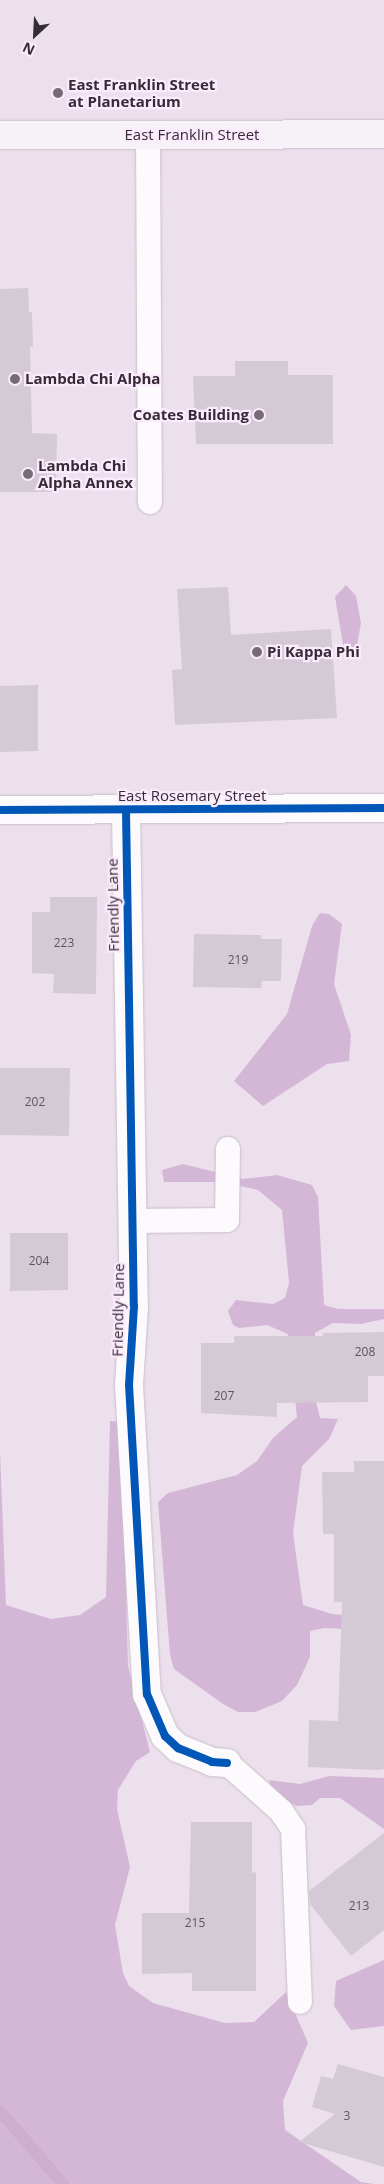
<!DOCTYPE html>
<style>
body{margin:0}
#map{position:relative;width:384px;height:2184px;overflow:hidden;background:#ece0ed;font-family:"Open Sans",sans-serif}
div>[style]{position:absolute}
.forest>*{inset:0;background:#d4b7d6}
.stream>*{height:12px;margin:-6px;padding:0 6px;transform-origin:6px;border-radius:6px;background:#ceadd0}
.building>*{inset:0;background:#d4cad5}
.roads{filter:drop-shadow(0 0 1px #c7bec9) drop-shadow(0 0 1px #c7bec9)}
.service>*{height:24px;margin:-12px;padding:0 12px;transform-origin:12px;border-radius:12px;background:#fcfafc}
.minor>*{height:28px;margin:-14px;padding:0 14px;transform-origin:14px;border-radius:14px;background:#fcfafc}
.tertiary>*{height:28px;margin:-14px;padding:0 14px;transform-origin:14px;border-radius:14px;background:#fcfafc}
.secondary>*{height:28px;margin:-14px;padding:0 14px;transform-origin:14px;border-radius:14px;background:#f6f2f7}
.cycleway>*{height:8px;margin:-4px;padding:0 4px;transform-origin:4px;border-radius:4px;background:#0057b8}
.dots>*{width:14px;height:14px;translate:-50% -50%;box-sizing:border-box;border:2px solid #fceafd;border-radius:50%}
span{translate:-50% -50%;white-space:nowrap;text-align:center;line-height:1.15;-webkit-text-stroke:4.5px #fceafd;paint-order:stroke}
.number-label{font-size:12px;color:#5e555e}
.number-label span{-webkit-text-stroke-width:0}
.poi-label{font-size:15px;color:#352d36;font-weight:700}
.left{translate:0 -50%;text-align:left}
.right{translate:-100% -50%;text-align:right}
.street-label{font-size:15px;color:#352d36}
.north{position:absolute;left:10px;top:10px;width:50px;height:50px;-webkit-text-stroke:4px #fceafd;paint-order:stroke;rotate:205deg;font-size:14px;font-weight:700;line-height:20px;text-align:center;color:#352d36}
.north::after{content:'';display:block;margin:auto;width:18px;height:22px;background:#352d36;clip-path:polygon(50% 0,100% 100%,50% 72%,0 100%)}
</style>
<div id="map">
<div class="forest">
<i style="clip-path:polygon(346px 585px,356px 596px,361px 623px,356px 651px,349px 654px,344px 650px,335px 597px)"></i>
<i style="clip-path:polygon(320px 913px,329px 914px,342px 924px,334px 984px,351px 1035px,349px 1061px,327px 1064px,263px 1106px,234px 1081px,287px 1014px,312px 926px)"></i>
<i style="clip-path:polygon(183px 1164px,243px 1179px,277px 1175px,312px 1185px,318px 1197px,324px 1305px,338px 1309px,384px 1309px,384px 1319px,361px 1324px,333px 1323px,315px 1333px,314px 1394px,320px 1418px,338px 1419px,329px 1439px,302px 1466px,293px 1533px,303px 1605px,332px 1614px,377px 1618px,384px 1631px,324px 1628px,310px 1631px,310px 1657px,297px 1685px,282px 1701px,255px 1712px,238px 1712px,223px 1704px,174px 1669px,170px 1655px,158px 1502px,168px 1493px,237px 1475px,257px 1461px,273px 1438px,297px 1417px,288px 1334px,267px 1325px,239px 1328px,233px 1325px,228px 1311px,236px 1300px,273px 1304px,285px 1298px,289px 1283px,282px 1210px,258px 1190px,222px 1182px,164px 1182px,162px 1170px)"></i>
<i style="clip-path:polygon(110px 1421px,121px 1422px,128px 1666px,150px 1752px,136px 1761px,118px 1790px,117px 1809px,130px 1867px,115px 1925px,123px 1973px,129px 1986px,153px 2003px,225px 2023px,254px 2022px,286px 1992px,308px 2043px,283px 2101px,285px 2130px,361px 2182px,374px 2184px,0 2184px,0 1451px,6px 1605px,51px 1619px,80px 1615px,106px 1597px)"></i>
<i style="clip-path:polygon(329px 1776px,384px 1778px,384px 1829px,340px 1798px,320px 1798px,312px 1805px,296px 1806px,274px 1793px,269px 1780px,300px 1784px)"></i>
<i style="clip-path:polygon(384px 1960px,384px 2026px,351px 2030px,334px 2006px,336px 1981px)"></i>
</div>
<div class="stream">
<i style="left:0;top:2111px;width:96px;rotate:49.2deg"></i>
</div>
<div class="building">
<i style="clip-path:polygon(28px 288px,29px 312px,32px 312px,33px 347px,30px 347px,32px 433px,57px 434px,56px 492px,0 492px,0 289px)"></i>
<i style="clip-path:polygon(235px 361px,288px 361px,288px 375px,333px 375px,333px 444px,196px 444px,193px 376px,235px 376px)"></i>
<i style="clip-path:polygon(228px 587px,231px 635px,331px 629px,337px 718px,175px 725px,172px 670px,182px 669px,177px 589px)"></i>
<i style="clip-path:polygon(38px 685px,38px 751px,0 752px,0 686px)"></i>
<i style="clip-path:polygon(50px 897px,97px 897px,96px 994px,53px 993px,54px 974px,32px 973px,32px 912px,50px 912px)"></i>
<i style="clip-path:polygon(194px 934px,261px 935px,261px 939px,282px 939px,281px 981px,262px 981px,261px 988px,193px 987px)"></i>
<i style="clip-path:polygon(0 1068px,70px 1068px,69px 1136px,0 1135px)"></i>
<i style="clip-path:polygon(10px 1233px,68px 1233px,68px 1290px,10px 1291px)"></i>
<i style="clip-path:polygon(384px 1332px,384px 1376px,368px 1376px,368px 1402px,277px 1403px,277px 1417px,201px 1413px,201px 1343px,234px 1343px,234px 1336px,323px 1336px,323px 1333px)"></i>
<i style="clip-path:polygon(354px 1461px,384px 1461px,384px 1769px,376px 1770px,308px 1767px,309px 1720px,338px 1721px,342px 1602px,334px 1602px,334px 1534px,323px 1534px,322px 1472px,354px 1472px)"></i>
<i style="clip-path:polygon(191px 1822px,252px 1822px,252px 1873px,256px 1872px,256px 1991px,192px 1991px,192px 1973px,142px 1974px,142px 1913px,189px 1913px)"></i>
<i style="clip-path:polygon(384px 1833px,384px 1930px,351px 1956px,310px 1904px,309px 1891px)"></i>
<i style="clip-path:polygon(338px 2064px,384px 2077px,384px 2167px,299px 2142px,335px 2114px,312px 2107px,321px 2076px,333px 2079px)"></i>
</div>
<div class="roads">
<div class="service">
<i style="left:148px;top:135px;width:367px;rotate:89.7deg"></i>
<i style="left:132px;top:1221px;width:95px;rotate:-0.6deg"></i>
<i style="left:227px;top:1220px;width:71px;rotate:-89.2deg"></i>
<i style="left:227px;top:1763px;width:72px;rotate:41.6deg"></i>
<i style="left:281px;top:1811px;width:22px;rotate:56deg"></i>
<i style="left:293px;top:1829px;width:173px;rotate:87.7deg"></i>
</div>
<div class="minor">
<i style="left:126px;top:810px;width:496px;rotate:89.1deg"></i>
<i style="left:134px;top:1306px;width:79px;rotate:93.6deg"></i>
<i style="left:129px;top:1385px;width:310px;rotate:86.7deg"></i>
<i style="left:147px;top:1694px;width:46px;rotate:66.8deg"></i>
<i style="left:165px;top:1736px;width:18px;rotate:43deg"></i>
<i style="left:178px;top:1748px;width:37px;rotate:22deg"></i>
<i style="left:212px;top:1762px;width:15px;rotate:4deg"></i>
</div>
<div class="tertiary">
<i style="left:0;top:810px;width:384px;rotate:-0.3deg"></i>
</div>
<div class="secondary">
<i style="left:0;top:135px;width:384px;rotate:-0.1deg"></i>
</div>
</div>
<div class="cycleway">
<i style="left:0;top:810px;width:384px;rotate:-0.3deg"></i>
<i style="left:126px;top:810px;width:496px;rotate:89.1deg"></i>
<i style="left:134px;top:1306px;width:79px;rotate:93.6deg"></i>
<i style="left:129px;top:1385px;width:310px;rotate:86.7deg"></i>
<i style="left:147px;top:1694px;width:46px;rotate:66.8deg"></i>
<i style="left:165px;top:1736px;width:18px;rotate:43deg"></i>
<i style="left:178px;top:1748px;width:37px;rotate:22deg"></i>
<i style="left:212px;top:1762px;width:15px;rotate:4deg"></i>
</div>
<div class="dots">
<i style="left:58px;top:93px;background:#756c76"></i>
<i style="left:15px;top:379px;background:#756c76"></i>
<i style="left:259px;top:415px;background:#756c76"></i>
<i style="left:28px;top:474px;background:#756c76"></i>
<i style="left:257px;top:652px;background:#756c76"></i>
</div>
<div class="number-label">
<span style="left:64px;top:943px">223</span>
<span style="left:238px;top:960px">219</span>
<span style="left:35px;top:1102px">202</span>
<span style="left:39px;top:1261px">204</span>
<span style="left:365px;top:1352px">208</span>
<span style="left:224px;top:1396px">207</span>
<span style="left:359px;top:1906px">213</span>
<span style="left:195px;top:1923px">215</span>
<span style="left:347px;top:2116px">3</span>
</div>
<div class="poi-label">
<span class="left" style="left:68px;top:93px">East Franklin Street<br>at Planetarium</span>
<span class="left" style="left:25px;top:379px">Lambda Chi Alpha</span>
<span class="right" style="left:249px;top:415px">Coates Building</span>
<span class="left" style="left:38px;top:474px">Lambda Chi<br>Alpha Annex</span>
<span class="left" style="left:267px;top:652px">Pi Kappa Phi</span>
</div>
<div class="street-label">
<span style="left:192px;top:135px">East Franklin Street</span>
<span style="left:192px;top:796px">East Rosemary Street</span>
<span style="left:113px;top:905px;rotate:-91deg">Friendly Lane</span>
<span style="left:118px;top:1310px;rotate:-89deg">Friendly Lane</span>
</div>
<div class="north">N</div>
</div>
